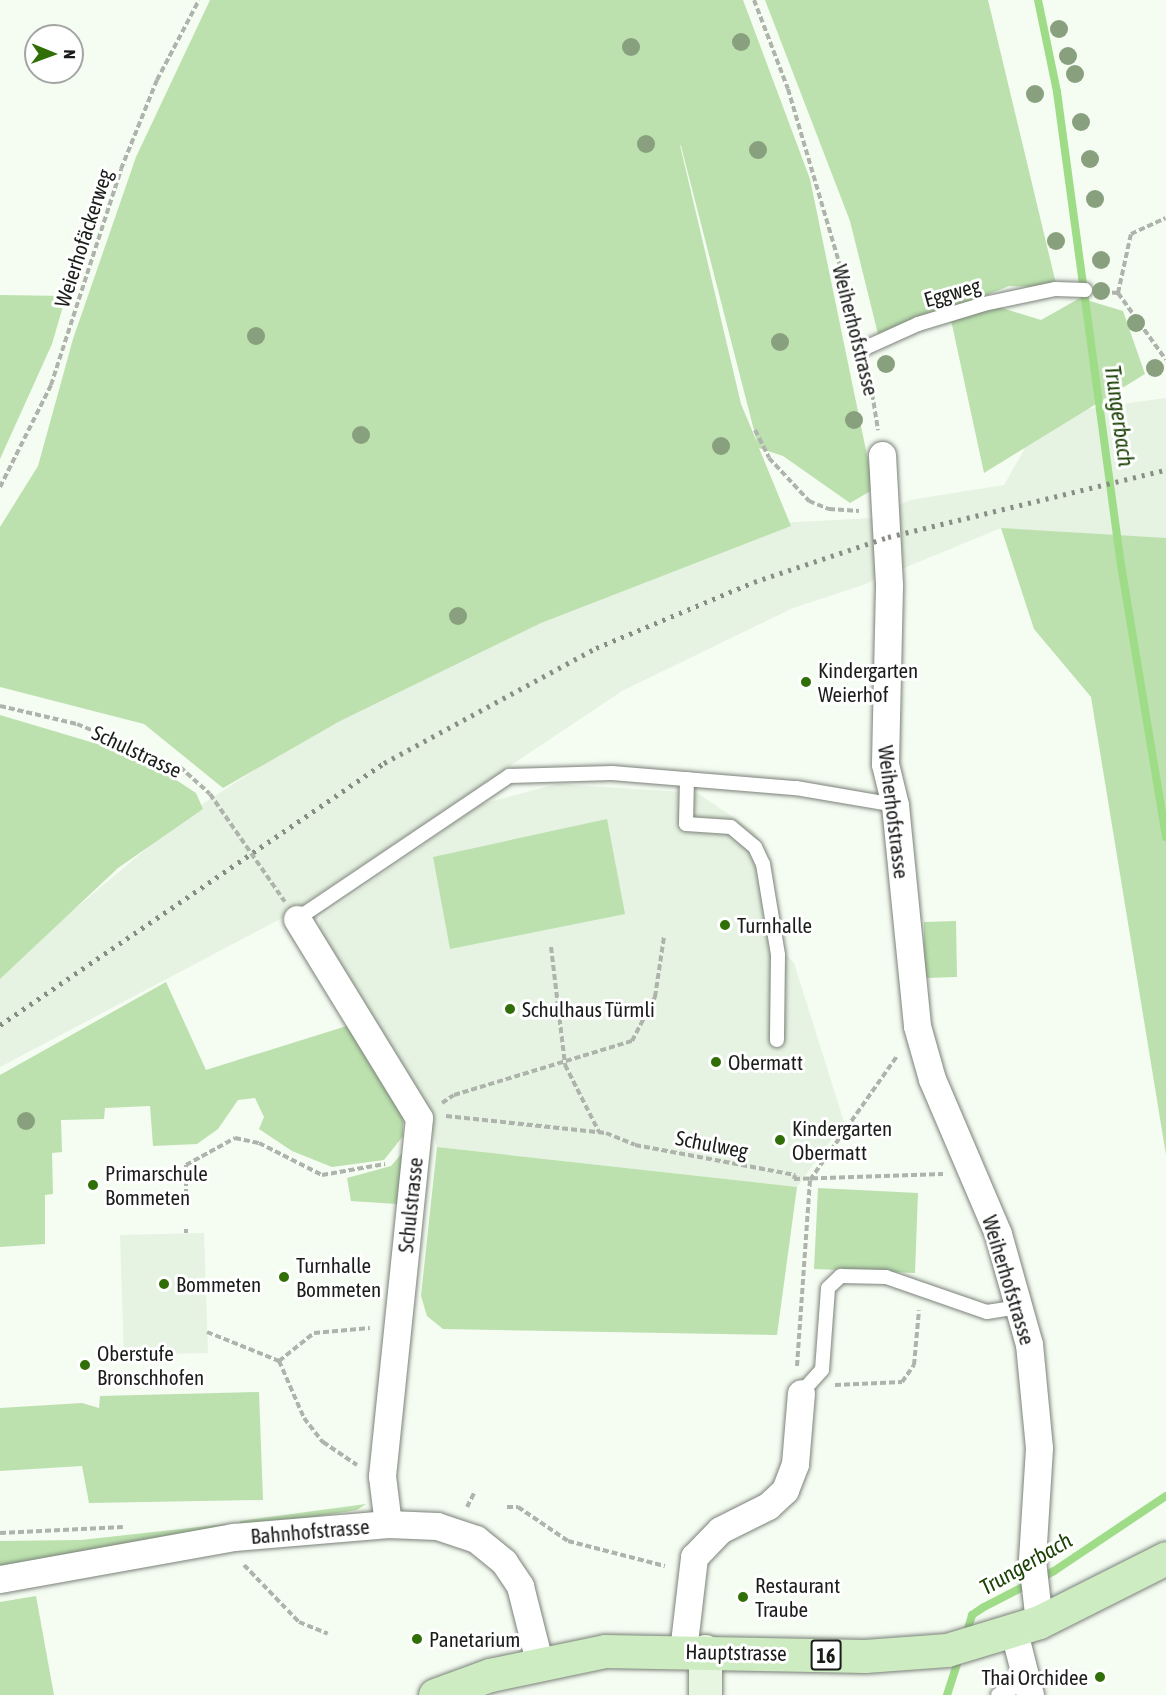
<!DOCTYPE html>
<meta charset="utf-8">
<style>
body{margin:0}
#map{position:relative;width:1166px;height:1695px;overflow:hidden;background:#f5fcf2;font-family:"Asap Condensed",sans-serif}
div>[style]{position:absolute}
.built>*{inset:0;background:#e6f2e2}
.green>*{inset:0;background:#bce1ae}
.stream>*{height:8px;margin:-4px;padding:0 4px;transform-origin:4px;border-radius:4px;background:#9fdc87}
.path>*{height:4px;margin-top:-2px;transform-origin:0;background:repeating-linear-gradient(90deg,#aeb4ac 0 6px,transparent 0 9px)}
.roads{filter:drop-shadow(0 0 2px #7b8279) drop-shadow(0 0 2px #7b8279)}
.lane>*{height:14px;margin:-7px;padding:0 7px;transform-origin:7px;border-radius:7px;background:#fff}
.street>*{height:27px;margin:-13.5px;padding:0 13.5px;transform-origin:13.5px;border-radius:13.5px;background:#fff}
.secondary>*{height:33px;margin:-16.5px;padding:0 16.5px;transform-origin:16.5px;border-radius:16.5px;background:#e6f6e1}
.primary>*{height:33px;margin:-16.5px;padding:0 16.5px;transform-origin:16.5px;border-radius:16.5px;background:#ceecc2}
.rail>*{height:4.5px;margin-top:-2.25px;transform-origin:0;background:repeating-linear-gradient(90deg,#878c85 0 3px,transparent 0 9px)}
.path-bridge>*{height:4px;margin-top:-2px;transform-origin:0;background:repeating-linear-gradient(90deg,#aeb4ac 0 6px,transparent 0 9px)}
.trees>*{width:18px;height:18px;margin:-9px;border-radius:50%;background:#88a07d}
.dots>*{width:16px;height:16px;translate:-50% -50%;box-sizing:border-box;border:3px solid #fff;border-radius:50%}
span{translate:-50% -50%;white-space:nowrap;text-align:center;line-height:1.15;-webkit-text-stroke:6px #fff;paint-order:stroke}
.shield-label span{padding:2px 4px;background:#fff;border:2px solid;border-radius:4px;-webkit-text-stroke-width:0}
.shield-label{font-size:20px;color:#1a1d1a;font-weight:700}
.street-label{font-size:21px;color:#1a1d1a}
.poi-label{font-size:21px;color:#1a1d1a}
.left{translate:0 -50%;text-align:left}
.right{translate:-100% -50%;text-align:right}
.water-label{font-size:22px;color:#1c4206;font-style:italic}
.north{position:absolute;left:24px;top:24px;width:60px;height:60px;box-sizing:border-box;background:#fff;border:2px solid #a3a5a3;border-radius:50%;rotate:91deg;font-size:16px;font-weight:700;line-height:24px;text-align:center;color:#1a1d1a}
.north::after{content:'';display:block;margin:auto;width:21px;height:27px;background:#306f05;clip-path:polygon(50% 0,100% 100%,50% 72%,0 100%)}
</style>
<div id="map">
<div class="built">
<i style="clip-path:polygon(1166px 398px,1166px 548px,1132px 558px,1001px 528px,860px 586px,793px 608px,622px 691px,284px 917px,0 1067px,0 972px,189px 813px,374px 692px,779px 523px,872px 518px,910px 500px,1004px 485px,1044px 415px)"></i>
<i style="clip-path:polygon(557px 784px,697px 793px,755px 832px,770px 862px,781px 950px,794px 963px,844px 1122px,797px 1187px,437px 1147px,421px 1094px,318px 936px,321px 917px,482px 804px)"></i>
<i style="clip-path:polygon(204px 1233px,208px 1353px,124px 1355px,120px 1235px)"></i>
</div>
<div class="green">
<i style="clip-path:polygon(evenodd,210px 0,743px 0,810px 179px,874px 489px,850px 503px,783px 456px,759px 448px,791px 526px,541px 623px,340px 721px,223px 788px,144px 724px,0 687px,0 527px,38px 466px,73px 339px,136px 157px,210px 0,680px 145px,681px 146px,757px 442px,741px 404px,680px 145px)"></i>
<i style="clip-path:polygon(765px 0,988px 0,1057px 288px,1009px 286px,879px 338px,850px 221px)"></i>
<i style="clip-path:polygon(0 295px,66px 296px,52px 344px,0 459px)"></i>
<i style="clip-path:polygon(1080px 298px,1123px 311px,1145px 374px,984px 473px,951px 320px,986px 303px,1041px 320px)"></i>
<i style="clip-path:polygon(1001px 528px,1166px 538px,1166px 1155px,1091px 697px,1034px 629px)"></i>
<i style="clip-path:polygon(0 715px,141px 757px,196px 793px,203px 809px,118px 868px,0 979px)"></i>
<i style="clip-path:polygon(607px 819px,625px 914px,450px 949px,433px 857px)"></i>
<i style="clip-path:polygon(956px 921px,957px 977px,924px 978px,924px 922px)"></i>
<i style="clip-path:polygon(166px 982px,206px 1070px,353px 1024px,403px 1113px,403px 1136px,384px 1160px,332px 1167px,292px 1151px,259px 1129px,264px 1117px,255px 1098px,238px 1100px,218px 1129px,197px 1144px,153px 1146px,150px 1106px,105px 1108px,104px 1119px,61px 1120px,62px 1152px,52px 1153px,53px 1194px,45px 1195px,45px 1244px,0 1247px,0 1075px)"></i>
<i style="clip-path:polygon(437px 1147px,797px 1187px,777px 1335px,443px 1329px,427px 1316px,421px 1296px)"></i>
<i style="clip-path:polygon(403px 1152px,397px 1204px,351px 1201px,347px 1178px,391px 1166px)"></i>
<i style="clip-path:polygon(818px 1188px,918px 1193px,915px 1273px,814px 1269px)"></i>
<i style="clip-path:polygon(259px 1392px,263px 1500px,89px 1503px,82px 1466px,0 1471px,0 1408px,82px 1403px,99px 1408px,100px 1396px)"></i>
<i style="clip-path:polygon(366px 1504px,357px 1510px,238px 1529px,240px 1521px)"></i>
<i style="clip-path:polygon(226px 1524px,227px 1530px,0 1567px,0 1541px,81px 1540px)"></i>
<i style="clip-path:polygon(36px 1596px,54px 1695px,0 1695px,0 1602px)"></i>
</div>
<div class="stream">
<i style="left:1038px;top:0;width:94px;rotate:78.3deg"></i>
<i style="left:1057px;top:92px;width:477px;rotate:82.3deg"></i>
<i style="left:1121px;top:565px;width:276px;rotate:80.6deg"></i>
<i style="left:966px;top:1635px;width:21px;rotate:-73deg"></i>
<i style="left:972px;top:1615px;width:14px;rotate:-34deg"></i>
<i style="left:984px;top:1607px;width:79px;rotate:-27.2deg"></i>
<i style="left:1054px;top:1571px;width:135px;rotate:-33.8deg"></i>
<i style="left:947px;top:1695px;width:42px;rotate:-72deg"></i>
</div>
<div class="path">
<i style="left:754px;top:0;width:95px;rotate:69.1deg"></i>
<i style="left:788px;top:89px;width:251px;rotate:73.6deg"></i>
<i style="left:1103px;top:292px;width:15px;rotate:4deg"></i>
<i style="left:1118px;top:293px;width:60px;rotate:-77.6deg"></i>
<i style="left:1131px;top:234px;width:38px;rotate:-25deg"></i>
<i style="left:1118px;top:293px;width:82px;rotate:54.4deg"></i>
<i style="left:868px;top:367px;width:64px;rotate:81deg"></i>
<i style="left:755px;top:430px;width:31px;rotate:63deg"></i>
<i style="left:769px;top:458px;width:59px;rotate:47.1deg"></i>
<i style="left:809px;top:501px;width:22px;rotate:22deg"></i>
<i style="left:829px;top:509px;width:30px;rotate:4deg"></i>
<i style="left:0;top:487px;width:114px;rotate:-63.4deg"></i>
<i style="left:51px;top:385px;width:227px;rotate:-72deg"></i>
<i style="left:121px;top:169px;width:96px;rotate:-68deg"></i>
<i style="left:157px;top:80px;width:90px;rotate:-62.3deg"></i>
<i style="left:0;top:706px;width:79px;rotate:13.2deg"></i>
<i style="left:77px;top:724px;width:112px;rotate:22.7deg"></i>
<i style="left:180px;top:767px;width:40px;rotate:42deg"></i>
<i style="left:551px;top:947px;width:119px;rotate:83.2deg"></i>
<i style="left:565px;top:1065px;width:75px;rotate:63.1deg"></i>
<i style="left:442px;top:1103px;width:14px;rotate:-34deg"></i>
<i style="left:454px;top:1095px;width:186px;rotate:-16.9deg"></i>
<i style="left:632px;top:1041px;width:50px;rotate:-62.4deg"></i>
<i style="left:655px;top:997px;width:61px;rotate:-81.5deg"></i>
<i style="left:446px;top:1116px;width:161px;rotate:6.1deg"></i>
<i style="left:606px;top:1133px;width:31px;rotate:22deg"></i>
<i style="left:635px;top:1145px;width:163px;rotate:10.6deg"></i>
<i style="left:795px;top:1175px;width:4px;rotate:104deg"></i>
<i style="left:794px;top:1179px;width:149px;rotate:-1.9deg"></i>
<i style="left:186px;top:1195px;width:30px;rotate:-90deg"></i>
<i style="left:186px;top:1165px;width:56px;rotate:-28.9deg"></i>
<i style="left:235px;top:1138px;width:25px;rotate:12deg"></i>
<i style="left:259px;top:1143px;width:71px;rotate:26.9deg"></i>
<i style="left:322px;top:1175px;width:64px;rotate:-9.9deg"></i>
<i style="left:186px;top:1233px;width:4px;rotate:-90deg"></i>
<i style="left:207px;top:1332px;width:78px;rotate:21.9deg"></i>
<i style="left:279px;top:1361px;width:45px;rotate:-38.7deg"></i>
<i style="left:314px;top:1333px;width:56px;rotate:-5.1deg"></i>
<i style="left:279px;top:1361px;width:62px;rotate:66.3deg"></i>
<i style="left:304px;top:1418px;width:31px;rotate:52deg"></i>
<i style="left:323px;top:1442px;width:41px;rotate:34.1deg"></i>
<i style="left:797px;top:1366px;width:186px;rotate:-86deg"></i>
<i style="left:810px;top:1180px;width:151px;rotate:-54.9deg"></i>
<i style="left:835px;top:1385px;width:67px;rotate:-2.6deg"></i>
<i style="left:902px;top:1382px;width:21px;rotate:-55deg"></i>
<i style="left:914px;top:1365px;width:55px;rotate:-84.8deg"></i>
<i style="left:467px;top:1507px;width:16px;rotate:-63deg"></i>
<i style="left:507px;top:1507px;width:11px"></i>
<i style="left:518px;top:1507px;width:60px;rotate:34.2deg"></i>
<i style="left:568px;top:1541px;width:100px;rotate:14.5deg"></i>
<i style="left:0;top:1533px;width:123px;rotate:-2.8deg"></i>
<i style="left:244px;top:1565px;width:79px;rotate:46deg"></i>
<i style="left:299px;top:1622px;width:31px;rotate:22deg"></i>
</div>
<div class="roads">
<div class="lane">
<i style="left:865px;top:348px;width:58px;rotate:-24.4deg"></i>
<i style="left:918px;top:324px;width:69px;rotate:-16.9deg"></i>
<i style="left:984px;top:304px;width:73px;rotate:-11.9deg"></i>
<i style="left:1055px;top:289px;width:30px;rotate:2deg"></i>
<i style="left:687px;top:779px;width:45px;rotate:91.3deg"></i>
<i style="left:686px;top:824px;width:45px;rotate:3.8deg"></i>
<i style="left:731px;top:827px;width:31px;rotate:40deg"></i>
<i style="left:755px;top:847px;width:19px;rotate:65deg"></i>
<i style="left:763px;top:864px;width:92px;rotate:80.6deg"></i>
<i style="left:778px;top:955px;width:85px;rotate:90.7deg"></i>
<i style="left:297px;top:919px;width:256px;rotate:-34deg"></i>
<i style="left:509px;top:776px;width:103px;rotate:-1.7deg"></i>
<i style="left:612px;top:773px;width:185px;rotate:4.7deg"></i>
<i style="left:796px;top:788px;width:100px;rotate:9.7deg"></i>
<i style="left:801px;top:1393px;width:31px;rotate:-48deg"></i>
<i style="left:822px;top:1370px;width:82px;rotate:-85.8deg"></i>
<i style="left:828px;top:1288px;width:18px;rotate:-43deg"></i>
<i style="left:841px;top:1276px;width:45px;rotate:1.3deg"></i>
<i style="left:886px;top:1277px;width:107px;rotate:19.1deg"></i>
<i style="left:987px;top:1312px;width:33px;rotate:-9deg"></i>
<i style="left:998px;top:1695px;width:29px;rotate:-25deg"></i>
</div>
<div class="street">
<i style="left:882px;top:455px;width:131px;rotate:86.9deg"></i>
<i style="left:889px;top:586px;width:178px;rotate:91.3deg"></i>
<i style="left:885px;top:764px;width:42px;rotate:76.3deg"></i>
<i style="left:895px;top:805px;width:222px;rotate:84.3deg"></i>
<i style="left:917px;top:1026px;width:55px;rotate:74.2deg"></i>
<i style="left:932px;top:1079px;width:168px;rotate:66.9deg"></i>
<i style="left:998px;top:1234px;width:114px;rotate:74.3deg"></i>
<i style="left:1029px;top:1344px;width:104px;rotate:84.5deg"></i>
<i style="left:1039px;top:1448px;width:112px;rotate:93.6deg"></i>
<i style="left:1032px;top:1560px;width:62px;rotate:83.6deg"></i>
<i style="left:297px;top:919px;width:233px;rotate:58.5deg"></i>
<i style="left:419px;top:1118px;width:360px;rotate:95.9deg"></i>
<i style="left:382px;top:1476px;width:48px;rotate:82.9deg"></i>
<i style="left:0;top:1579px;width:238px;rotate:-10.2deg"></i>
<i style="left:234px;top:1537px;width:155px;rotate:-4.8deg"></i>
<i style="left:388px;top:1524px;width:49px;rotate:2.3deg"></i>
<i style="left:437px;top:1526px;width:41px;rotate:18.4deg"></i>
<i style="left:476px;top:1539px;width:36px;rotate:39deg"></i>
<i style="left:504px;top:1562px;width:29px;rotate:56deg"></i>
<i style="left:520px;top:1586px;width:81px;rotate:75.8deg"></i>
<i style="left:1014px;top:1632px;width:65px;rotate:75.7deg"></i>
<i style="left:683px;top:1651px;width:95px;rotate:-83.3deg"></i>
<i style="left:694px;top:1557px;width:37px;rotate:-46deg"></i>
<i style="left:720px;top:1530px;width:54px;rotate:-26.6deg"></i>
<i style="left:768px;top:1506px;width:23px;rotate:-43deg"></i>
<i style="left:785px;top:1490px;width:28px;rotate:-69deg"></i>
<i style="left:795px;top:1464px;width:71px;rotate:-85.2deg"></i>
</div>
<div class="secondary">
<i style="left:705px;top:1695px;width:44px;rotate:-90deg"></i>
</div>
<div class="primary">
<i style="left:435px;top:1695px;width:59px;rotate:-20deg"></i>
<i style="left:490px;top:1675px;width:117px;rotate:-11.8deg"></i>
<i style="left:605px;top:1651px;width:260px;rotate:1.1deg"></i>
<i style="left:865px;top:1656px;width:82px;rotate:-4.2deg"></i>
<i style="left:947px;top:1650px;width:96px;rotate:-16.9deg"></i>
<i style="left:1039px;top:1622px;width:142px;rotate:-26.7deg"></i>
</div>
</div>
<div class="rail">
<i style="left:0;top:1025px;width:465px;rotate:-34.3deg"></i>
<i style="left:384px;top:763px;width:241px;rotate:-28.5deg"></i>
<i style="left:596px;top:648px;width:171px;rotate:-22.7deg"></i>
<i style="left:754px;top:582px;width:141px;rotate:-18.6deg"></i>
<i style="left:888px;top:537px;width:286px;rotate:-13.6deg"></i>
</div>
<div class="path-bridge">
<i style="left:210px;top:794px;width:131px;rotate:55.2deg"></i>
</div>
<div class="trees">
<i style="left:1059px;top:29px"></i>
<i style="left:741px;top:42px"></i>
<i style="left:631px;top:47px"></i>
<i style="left:1068px;top:56px"></i>
<i style="left:1075px;top:74px"></i>
<i style="left:1035px;top:94px"></i>
<i style="left:1081px;top:122px"></i>
<i style="left:646px;top:144px"></i>
<i style="left:758px;top:150px"></i>
<i style="left:1090px;top:159px"></i>
<i style="left:1095px;top:199px"></i>
<i style="left:1056px;top:241px"></i>
<i style="left:1101px;top:260px"></i>
<i style="left:1101px;top:291px"></i>
<i style="left:1136px;top:323px"></i>
<i style="left:256px;top:336px"></i>
<i style="left:780px;top:342px"></i>
<i style="left:886px;top:364px"></i>
<i style="left:1155px;top:368px"></i>
<i style="left:854px;top:420px"></i>
<i style="left:361px;top:435px"></i>
<i style="left:721px;top:446px"></i>
<i style="left:458px;top:616px"></i>
<i style="left:26px;top:1121px"></i>
</div>
<div class="dots">
<i style="left:806px;top:682px;background:#306f05"></i>
<i style="left:725px;top:925px;background:#306f05"></i>
<i style="left:510px;top:1009px;background:#306f05"></i>
<i style="left:716px;top:1062px;background:#306f05"></i>
<i style="left:780px;top:1140px;background:#306f05"></i>
<i style="left:93px;top:1185px;background:#306f05"></i>
<i style="left:284px;top:1277px;background:#306f05"></i>
<i style="left:164px;top:1284px;background:#306f05"></i>
<i style="left:85px;top:1365px;background:#306f05"></i>
<i style="left:743px;top:1597px;background:#306f05"></i>
<i style="left:417px;top:1639px;background:#306f05"></i>
<i style="left:1100px;top:1677px;background:#306f05"></i>
</div>
<div class="shield-label">
<span style="left:826px;top:1655px">16</span>
</div>
<div class="street-label">
<span style="left:83px;top:238px;rotate:-72deg">Weierhofäckerweg</span>
<span style="left:952px;top:292px;rotate:-16deg">Eggweg</span>
<span style="left:856px;top:330px;rotate:76deg">Weiherhofstrasse</span>
<span style="left:137px;top:751px;rotate:25deg">Schulstrasse</span>
<span style="left:894px;top:812px;rotate:83deg">Weiherhofstrasse</span>
<span style="left:712px;top:1144px;rotate:11deg">Schulweg</span>
<span style="left:410px;top:1205px;rotate:-84deg">Schulstrasse</span>
<span style="left:1009px;top:1280px;rotate:73deg">Weiherhofstrasse</span>
<span style="left:310px;top:1531px;rotate:-5deg">Bahnhofstrasse</span>
<span style="left:736px;top:1652px;rotate:1deg">Hauptstrasse</span>
</div>
<div class="poi-label">
<span class="left" style="left:818px;top:682px">Kindergarten<br>Weierhof</span>
<span class="left" style="left:737px;top:925px">Turnhalle</span>
<span class="left" style="left:522px;top:1009px">Schulhaus Türmli</span>
<span class="left" style="left:728px;top:1062px">Obermatt</span>
<span class="left" style="left:792px;top:1140px">Kindergarten<br>Obermatt</span>
<span class="left" style="left:105px;top:1185px">Primarschule<br>Bommeten</span>
<span class="left" style="left:296px;top:1277px">Turnhalle<br>Bommeten</span>
<span class="left" style="left:176px;top:1284px">Bommeten</span>
<span class="left" style="left:97px;top:1365px">Oberstufe<br>Bronschhofen</span>
<span class="left" style="left:755px;top:1597px">Restaurant<br>Traube</span>
<span class="left" style="left:429px;top:1639px">Panetarium</span>
<span class="right" style="left:1088px;top:1677px">Thai Orchidee</span>
</div>
<div class="water-label">
<span style="left:1119px;top:416px;rotate:82deg">Trungerbach</span>
<span style="left:1026px;top:1564px;rotate:-30deg">Trungerbach</span>
</div>
<div class="north">N</div>
</div>
